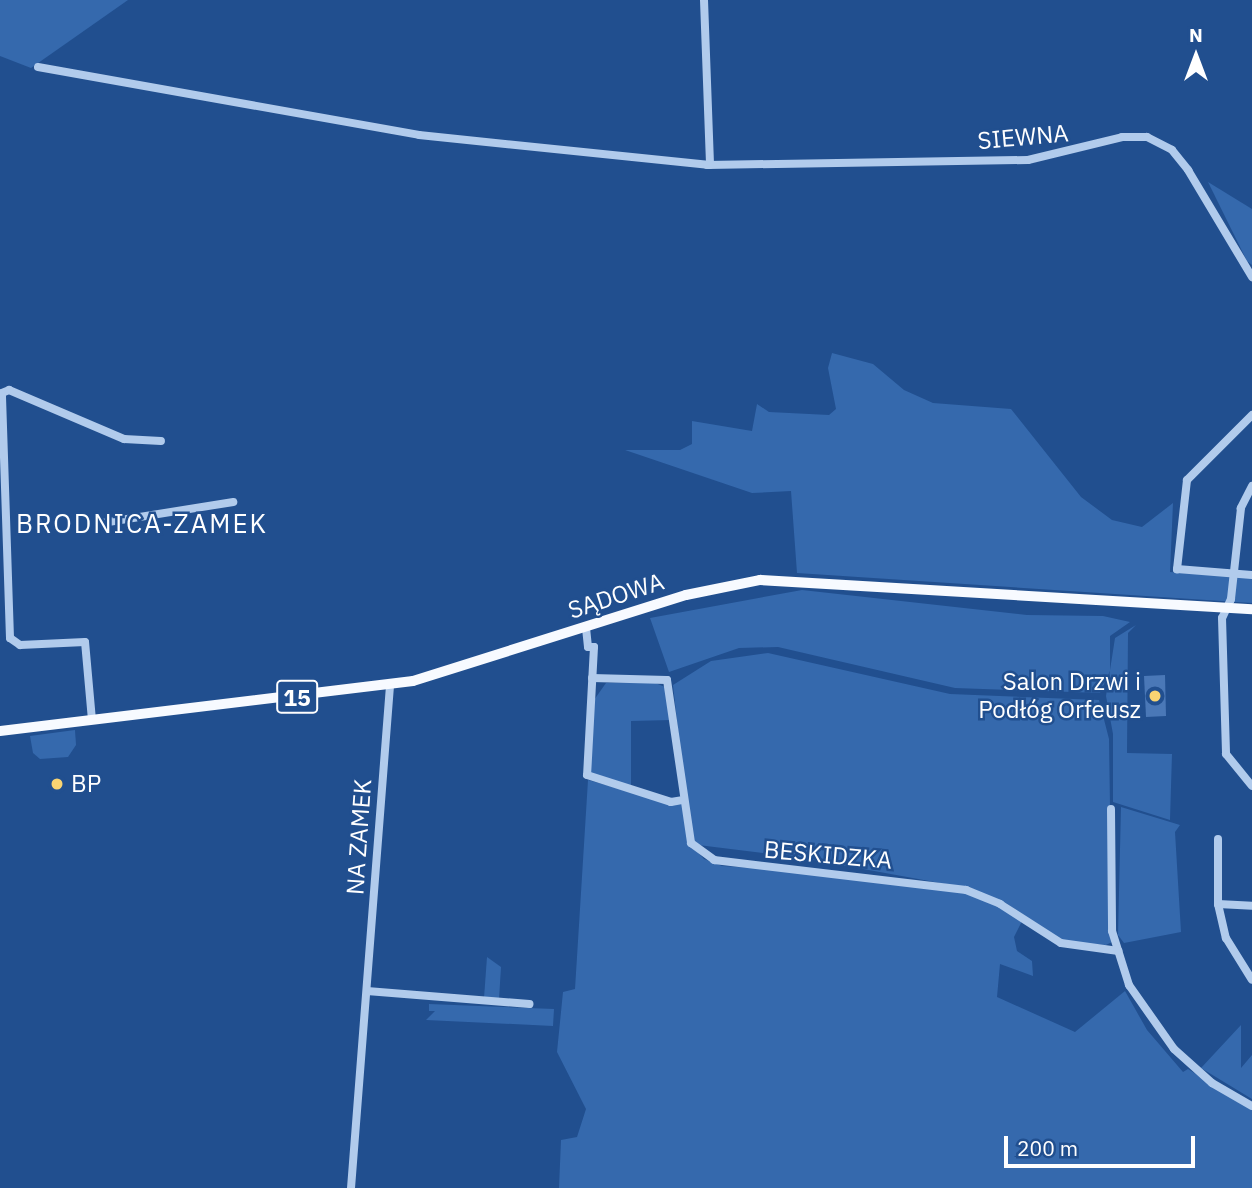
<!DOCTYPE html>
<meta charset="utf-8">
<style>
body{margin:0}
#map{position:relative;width:1252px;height:1188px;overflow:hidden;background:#214f8f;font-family:"IBM Plex Sans",sans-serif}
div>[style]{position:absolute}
.green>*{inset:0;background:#3569ad}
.building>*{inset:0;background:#4a78b7}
.minor>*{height:8px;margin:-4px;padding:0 4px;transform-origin:4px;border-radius:4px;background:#b1cbec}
.major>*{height:10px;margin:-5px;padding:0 5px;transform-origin:5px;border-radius:5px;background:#f7faff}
.dots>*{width:19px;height:19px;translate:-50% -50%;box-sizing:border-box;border:4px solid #214f8f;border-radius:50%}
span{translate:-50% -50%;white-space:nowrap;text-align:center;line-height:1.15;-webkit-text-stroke:5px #214f8f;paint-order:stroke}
.shield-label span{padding:2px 5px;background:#214f8f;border:2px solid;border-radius:5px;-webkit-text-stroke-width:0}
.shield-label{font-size:23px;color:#fff;font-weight:700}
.street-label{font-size:24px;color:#fff}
.poi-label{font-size:24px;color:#fff}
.right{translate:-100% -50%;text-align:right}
.left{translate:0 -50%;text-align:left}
.neighbourhood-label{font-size:26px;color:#fff;letter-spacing:2px}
.north{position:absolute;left:1161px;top:21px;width:70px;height:70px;-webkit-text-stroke:5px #214f8f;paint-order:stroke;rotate:0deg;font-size:19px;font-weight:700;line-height:28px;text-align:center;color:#fff}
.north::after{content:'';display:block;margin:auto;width:24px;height:32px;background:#fff;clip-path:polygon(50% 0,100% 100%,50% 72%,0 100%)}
.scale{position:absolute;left:1004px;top:1136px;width:191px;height:32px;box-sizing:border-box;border:4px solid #fff;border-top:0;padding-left:9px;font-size:21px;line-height:24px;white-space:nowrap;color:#fff;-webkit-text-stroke:5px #214f8f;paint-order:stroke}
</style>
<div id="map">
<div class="green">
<i style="clip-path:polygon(0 0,128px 0,31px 68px,0 56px)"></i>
<i style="clip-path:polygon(1208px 182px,1252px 209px,1252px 265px,1247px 261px)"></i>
<i style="clip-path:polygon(832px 353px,873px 364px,904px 390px,933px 403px,1011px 409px,1081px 497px,1112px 520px,1142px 527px,1173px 503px,1170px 572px,1252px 578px,1252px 603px,797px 573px,791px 491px,752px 493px,625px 450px,680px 450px,692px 444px,692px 421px,752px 431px,757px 404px,769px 412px,829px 415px,836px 409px,828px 368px)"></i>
<i style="clip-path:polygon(802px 590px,1027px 615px,1103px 616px,1130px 622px,1110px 636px,1110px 671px,1100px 693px,955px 688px,778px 647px,739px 648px,669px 672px,650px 618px)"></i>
<i style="clip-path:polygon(1136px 625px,1128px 633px,1127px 753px,1172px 754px,1170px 820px,1113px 802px,1113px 734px,1106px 696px,1115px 638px)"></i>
<i style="clip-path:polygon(768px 653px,950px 694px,1099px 700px,1109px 739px,1112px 942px,1106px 945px,1066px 943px,1006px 903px,951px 885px,781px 854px,773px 845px,763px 853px,690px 844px,704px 859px,722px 866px,817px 872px,964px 892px,1008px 911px,1022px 921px,1014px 937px,1017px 951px,1032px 961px,1033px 976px,1000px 964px,997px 997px,1075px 1032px,1125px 991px,1147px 1030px,1183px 1072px,1188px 1069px,1252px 1109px,1252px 1188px,559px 1188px,561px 1140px,577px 1137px,586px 1109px,557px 1052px,563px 992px,575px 989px,588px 780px,674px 804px,686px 801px,673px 685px,711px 661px)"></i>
<i style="clip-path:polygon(653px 682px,665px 687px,671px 720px,631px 721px,631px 788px,590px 775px,594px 700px,606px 683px)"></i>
<i style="clip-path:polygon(75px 730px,76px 745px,68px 757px,40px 759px,33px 753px,30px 736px)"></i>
<i style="clip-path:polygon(1121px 807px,1180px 825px,1175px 832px,1181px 932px,1124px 943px,1118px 935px)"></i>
<i style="clip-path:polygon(487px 957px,501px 967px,499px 999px,484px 998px)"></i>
<i style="clip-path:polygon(429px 1004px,554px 1009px,553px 1026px,426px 1020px,435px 1011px,429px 1011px)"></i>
<i style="clip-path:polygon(1241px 1025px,1241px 1068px,1252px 1055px,1252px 1099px,1201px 1068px)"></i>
</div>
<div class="building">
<i style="clip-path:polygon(1165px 675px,1166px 716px,1146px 717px,1144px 676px)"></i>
</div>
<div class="minor">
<i style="left:704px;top:0;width:165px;rotate:87.9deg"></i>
<i style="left:38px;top:67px;width:387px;rotate:10.1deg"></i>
<i style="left:419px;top:135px;width:290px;rotate:5.9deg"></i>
<i style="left:707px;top:165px;width:321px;rotate:-0.9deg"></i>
<i style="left:1028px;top:160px;width:97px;rotate:-13.7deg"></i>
<i style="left:1122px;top:137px;width:25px"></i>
<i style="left:1147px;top:137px;width:28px;rotate:27deg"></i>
<i style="left:1172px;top:150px;width:26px;rotate:51deg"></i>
<i style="left:1188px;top:170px;width:125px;rotate:59.1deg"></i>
<i style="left:1252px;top:415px;width:92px;rotate:135deg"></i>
<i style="left:1187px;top:480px;width:90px;rotate:96.4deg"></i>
<i style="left:1177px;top:569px;width:75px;rotate:4.6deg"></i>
<i style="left:1252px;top:486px;width:25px;rotate:117deg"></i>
<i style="left:1241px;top:508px;width:92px;rotate:96.3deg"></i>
<i style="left:1231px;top:599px;width:21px;rotate:115deg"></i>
<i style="left:1222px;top:618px;width:136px;rotate:88.3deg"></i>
<i style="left:1226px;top:754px;width:41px;rotate:50.9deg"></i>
<i style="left:102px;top:523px;width:133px;rotate:-9.1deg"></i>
<i style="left:586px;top:628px;width:19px;rotate:84deg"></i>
<i style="left:588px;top:647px;width:6px"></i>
<i style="left:594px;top:647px;width:128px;rotate:93.1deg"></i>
<i style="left:587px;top:775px;width:88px;rotate:17.8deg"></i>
<i style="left:671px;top:802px;width:11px;rotate:-10deg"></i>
<i style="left:592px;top:678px;width:75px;rotate:1.5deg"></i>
<i style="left:667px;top:680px;width:165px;rotate:81.6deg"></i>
<i style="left:691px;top:843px;width:29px;rotate:36deg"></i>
<i style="left:714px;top:860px;width:254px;rotate:6.8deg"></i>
<i style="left:966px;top:890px;width:37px;rotate:22deg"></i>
<i style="left:1000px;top:904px;width:72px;rotate:32.6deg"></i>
<i style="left:1061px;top:943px;width:58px;rotate:8deg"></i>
<i style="left:92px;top:720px;width:78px;rotate:-95.1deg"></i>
<i style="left:85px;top:642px;width:65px;rotate:177.4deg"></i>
<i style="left:20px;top:645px;width:12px;rotate:-145deg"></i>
<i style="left:10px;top:638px;width:245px;rotate:-91.9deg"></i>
<i style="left:2px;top:393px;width:8px;rotate:-23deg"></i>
<i style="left:9px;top:390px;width:125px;rotate:23.1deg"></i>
<i style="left:124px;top:439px;width:37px;rotate:3deg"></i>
<i style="left:1111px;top:809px;width:122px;rotate:89.5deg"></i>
<i style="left:1112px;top:931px;width:57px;rotate:72.5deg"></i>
<i style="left:1129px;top:985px;width:78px;rotate:54.9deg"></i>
<i style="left:1174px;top:1049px;width:51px;rotate:41.8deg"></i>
<i style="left:1212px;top:1083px;width:46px;rotate:29.9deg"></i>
<i style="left:1218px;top:839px;width:65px;rotate:90deg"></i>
<i style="left:1218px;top:904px;width:35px;rotate:77deg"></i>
<i style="left:1226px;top:938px;width:49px;rotate:58.2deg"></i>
<i style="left:1218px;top:904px;width:34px;rotate:3deg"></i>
<i style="left:367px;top:991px;width:163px;rotate:4.6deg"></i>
<i style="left:351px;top:1188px;width:504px;rotate:-85.56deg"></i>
</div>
<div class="major">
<i style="left:0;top:731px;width:416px;rotate:-6.9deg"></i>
<i style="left:413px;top:681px;width:286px;rotate:-17.5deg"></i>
<i style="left:686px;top:595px;width:76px;rotate:-11.5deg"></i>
<i style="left:760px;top:580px;width:493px;rotate:3.4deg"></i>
</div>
<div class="dots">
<i style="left:1155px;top:696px;background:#f9d472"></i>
<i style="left:57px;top:784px;background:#f9d472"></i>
</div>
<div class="shield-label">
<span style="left:297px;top:697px">15</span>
</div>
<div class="street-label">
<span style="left:1023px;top:137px;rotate:-5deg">SIEWNA</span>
<span style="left:616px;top:596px;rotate:-18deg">SĄDOWA</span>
<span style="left:359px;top:837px;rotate:-86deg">NA ZAMEK</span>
<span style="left:828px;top:855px;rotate:5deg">BESKIDZKA</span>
</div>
<div class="poi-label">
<span class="right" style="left:1141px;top:696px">Salon Drzwi i<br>Podłóg Orfeusz</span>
<span class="left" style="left:71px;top:784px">BP</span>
</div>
<div class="neighbourhood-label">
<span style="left:142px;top:524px">BRODNICA-ZAMEK</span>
</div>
<div class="north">N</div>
<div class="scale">200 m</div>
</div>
